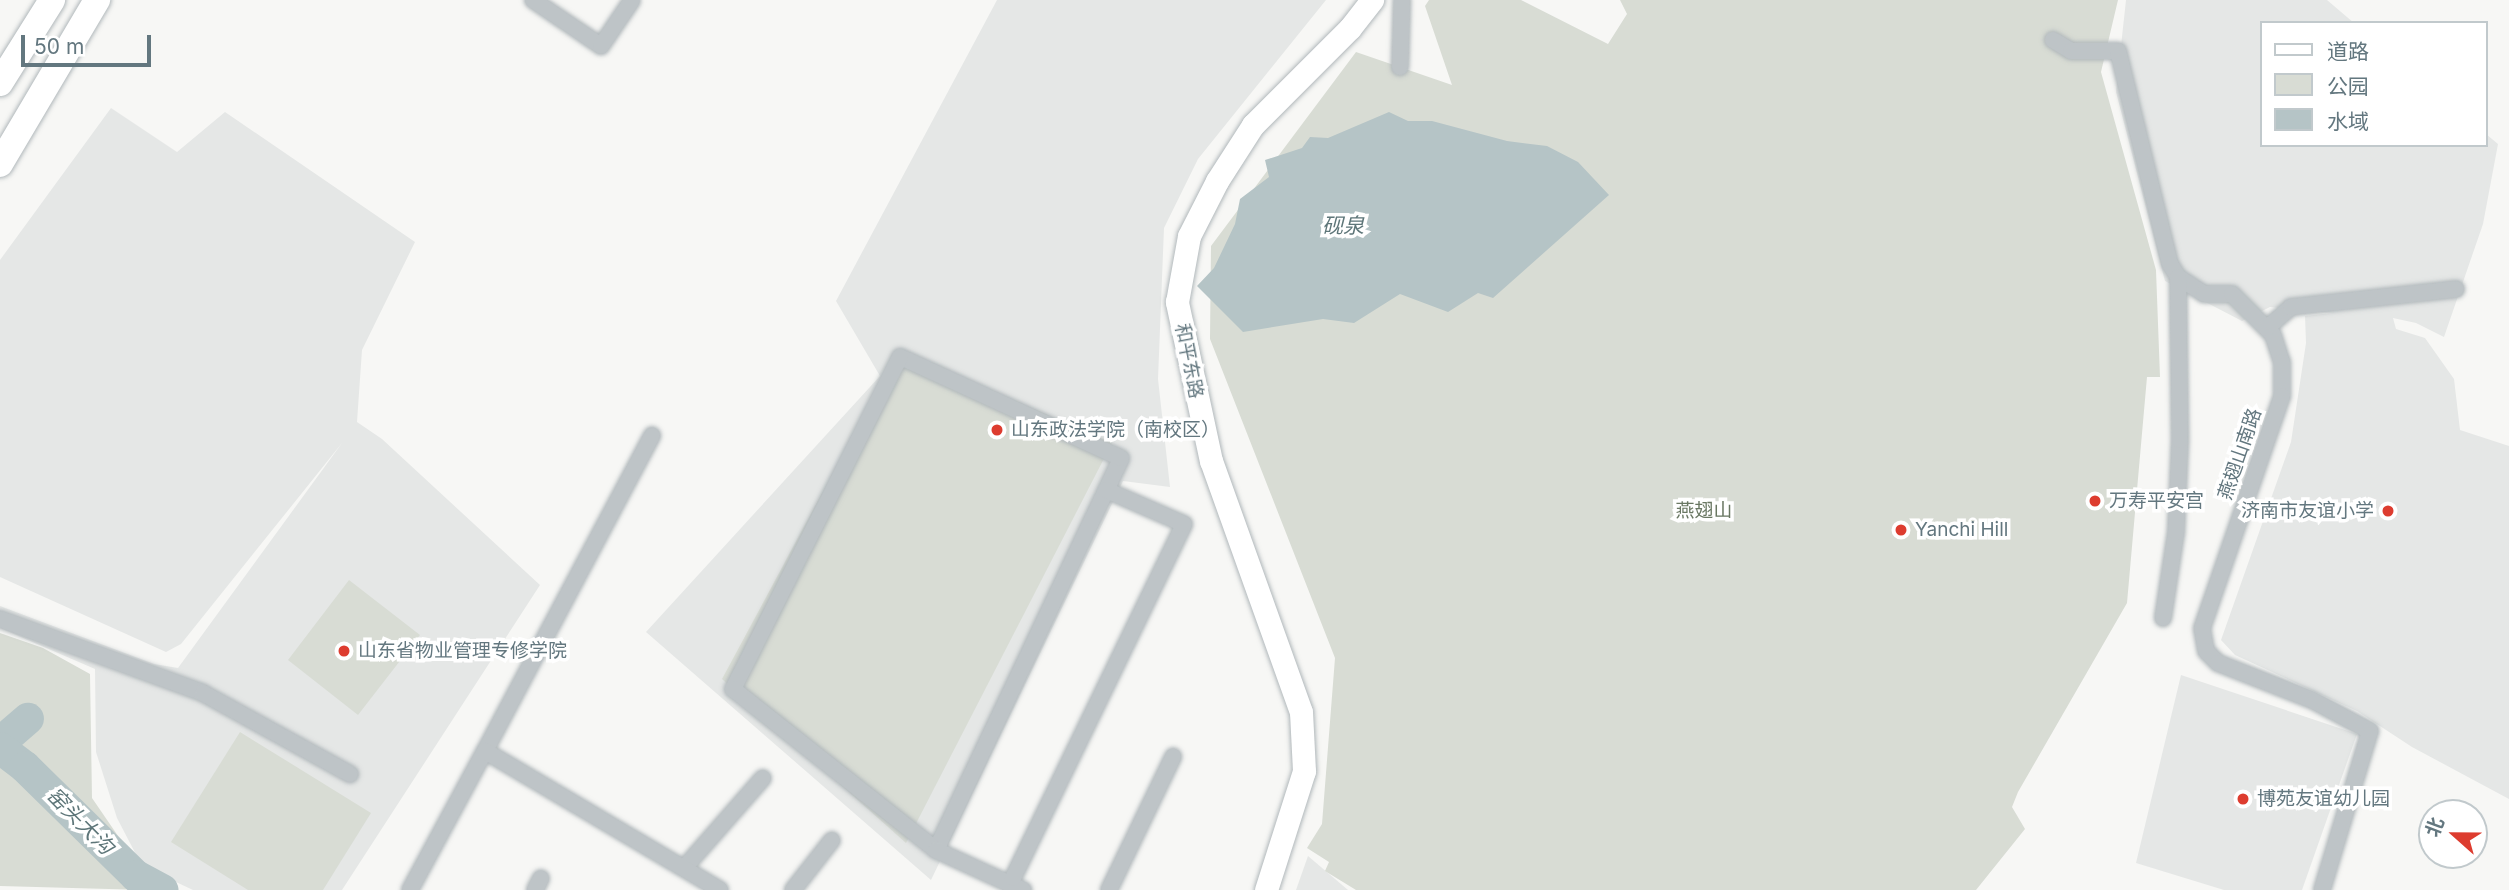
<!DOCTYPE html>
<meta charset="utf-8">
<style>
body{margin:0}
#map{position:relative;width:2509px;height:890px;overflow:hidden;background:#f7f7f5;font-family:Inter,"Noto Sans SC",sans-serif}
div>[style]{position:absolute}
.built>*{inset:0;background:#e5e7e6}
.green>*{inset:0;background:#d8dcd4}
.water>*{inset:0;background:#b5c4c6}
.river>*{height:32px;margin:-16px;padding:0 16px;transform-origin:16px;border-radius:16px;background:#b5c4c6}
.roads{filter:drop-shadow(0 0 2px #b1b8bb) drop-shadow(0 0 2px #b1b8bb)}
.street>*{height:16px;margin:-8px;padding:0 8px;transform-origin:8px;border-radius:8px;background:#bec4c7}
.secondary>*{height:23px;margin:-11.5px;padding:0 11.5px;transform-origin:11.5px;border-radius:11.5px;background:#fff}
.primary>*{height:26px;margin:-13px;padding:0 13px;transform-origin:13px;border-radius:13px;background:#fff}
.dots>*{width:19px;height:19px;translate:-50% -50%;box-sizing:border-box;border:4px solid #fff;border-radius:50%}
span{translate:-50% -50%;white-space:nowrap;text-align:center;line-height:1.15;-webkit-text-stroke:7px #fff;paint-order:stroke}
.street-label{font-size:19px;color:#63777f}
.poi-label{font-size:19px;color:#63777f}
.left{translate:0 -50%;text-align:left}
.right{translate:-100% -50%;text-align:right}
.park-label{font-size:19px;color:#697762}
.water-label{font-size:21px;color:#5e7679;font-style:italic}
.legend{position:absolute;left:2260px;top:21px;width:228px;height:126px;box-sizing:border-box;background:#fff;border:2px solid #c1c9cc;margin:0;padding:9px 12px;list-style:none;font-size:21px;color:#63777f}
.legend li{display:flex;align-items:center;gap:14px;height:35px}
.legend b{width:35px;border:2px solid #c1c9cc}
.north{position:absolute;left:2418px;top:799px;width:70px;height:70px;box-sizing:border-box;background:#fff;border:2px solid #c1c9cc;border-radius:50%;rotate:291deg;font-size:19px;font-weight:700;line-height:28px;text-align:center;color:#63777f}
.north::after{content:'';display:block;margin:auto;width:24px;height:32px;background:#dd3c2f;clip-path:polygon(50% 0,100% 100%,50% 72%,0 100%)}
.scale{position:absolute;left:21px;top:35px;width:130px;height:32px;box-sizing:border-box;border:4px solid #63777f;border-top:0;padding-left:9px;font-size:21px;line-height:24px;white-space:nowrap;color:#63777f;-webkit-text-stroke:5px #fff;paint-order:stroke}
</style>
<div id="map">
<div class="built">
<i style="clip-path:polygon(997px 0,1326px 0,1198px 159px,1164px 228px,1158px 379px,1170px 487px,1123px 481px,931px 880px,646px 632px,880px 376px,836px 301px)"></i>
<i style="clip-path:polygon(2126px 0,2327px 0,2354px 23px,2262px 23px,2262px 145px,2486px 145px,2486px 134px,2498px 144px,2483px 224px,2444px 337px,2416px 323px,2393px 318px,2396px 329px,2425px 338px,2454px 379px,2460px 430px,2509px 446px,2509px 799px,2412px 747px,2357px 711px,2235px 655px,2221px 640px,2291px 442px,2306px 343px,2305px 316px,2332px 313px,2270px 307px,2242px 321px,2165px 281px,2116px 92px)"></i>
<i style="clip-path:polygon(111px 108px,177px 152px,225px 112px,415px 242px,362px 350px,357px 422px,382px 439px,540px 585px,342px 890px,193px 890px,142px 866px,117px 818px,96px 752px,95px 669px,0 628px,0 606px,154px 664px,178px 668px,342px 443px,181px 644px,166px 652px,0 577px,0 260px)"></i>
<i style="clip-path:polygon(2181px 675px,2357px 734px,2302px 890px,2224px 890px,2136px 863px)"></i>
<i style="clip-path:polygon(1308px 856px,1348px 890px,1296px 890px)"></i>
</div>
<div class="green">
<i style="clip-path:polygon(1429px 0,1521px 0,1608px 44px,1627px 14px,1620px 0,2118px 0,2101px 72px,2156px 270px,2160px 377px,2147px 377px,2127px 603px,2018px 792px,2012px 807px,2025px 829px,1976px 890px,1356px 890px,1325px 871px,1329px 862px,1307px 848px,1322px 824px,1335px 658px,1210px 339px,1211px 246px,1356px 52px,1452px 85px,1425px 6px)"></i>
<i style="clip-path:polygon(899px 350px,1112px 443px,906px 843px,722px 679px)"></i>
<i style="clip-path:polygon(349px 580px,420px 635px,358px 715px,288px 660px)"></i>
<i style="clip-path:polygon(0 633px,43px 648px,90px 674px,92px 798px,140px 868px,132px 884px,145px 890px,0 886px)"></i>
<i style="clip-path:polygon(240px 732px,371px 813px,323px 890px,248px 890px,171px 842px)"></i>
</div>
<div class="water">
<i style="clip-path:polygon(1389px 112px,1408px 121px,1432px 121px,1507px 141px,1547px 146px,1578px 162px,1609px 195px,1493px 298px,1478px 293px,1448px 312px,1400px 294px,1354px 323px,1323px 319px,1243px 332px,1197px 286px,1214px 268px,1235px 224px,1240px 199px,1269px 177px,1265px 160px,1302px 148px,1310px 137px,1328px 138px)"></i>
</div>
<div class="river">
<i style="left:0;top:743px;width:37px;rotate:-41deg"></i>
<i style="left:0;top:748px;width:31px;rotate:37deg"></i>
<i style="left:25px;top:767px;width:156px;rotate:44.5deg"></i>
<i style="left:136px;top:876px;width:30px;rotate:28deg"></i>
</div>
<div class="roads">
<div class="street">
<i style="left:533px;top:0;width:82px;rotate:34.1deg"></i>
<i style="left:601px;top:46px;width:55px;rotate:-56deg"></i>
<i style="left:2053px;top:40px;width:21px;rotate:31deg"></i>
<i style="left:2071px;top:51px;width:47px"></i>
<i style="left:2118px;top:51px;width:219px;rotate:76.3deg"></i>
<i style="left:2170px;top:264px;width:15px;rotate:58deg"></i>
<i style="left:2178px;top:277px;width:31px;rotate:33deg"></i>
<i style="left:2204px;top:294px;width:28px"></i>
<i style="left:2232px;top:294px;width:58px;rotate:45deg"></i>
<i style="left:2273px;top:335px;width:28px;rotate:72deg"></i>
<i style="left:2282px;top:362px;width:34px;rotate:90deg"></i>
<i style="left:2282px;top:396px;width:245px;rotate:109deg"></i>
<i style="left:2202px;top:628px;width:23px;rotate:80deg"></i>
<i style="left:2206px;top:651px;width:17px;rotate:45deg"></i>
<i style="left:2218px;top:663px;width:101px;rotate:21.5deg"></i>
<i style="left:2312px;top:700px;width:66px;rotate:28.1deg"></i>
<i style="left:2370px;top:731px;width:166px;rotate:106.8deg"></i>
<i style="left:1400px;top:67px;width:67px;rotate:-88.3deg"></i>
<i style="left:2267px;top:328px;width:32px;rotate:-41deg"></i>
<i style="left:2291px;top:307px;width:166px;rotate:-6.2deg"></i>
<i style="left:2163px;top:618px;width:87px;rotate:-81.4deg"></i>
<i style="left:2176px;top:532px;width:92px;rotate:-87.5deg"></i>
<i style="left:2180px;top:440px;width:163px;rotate:-90.7deg"></i>
<i style="left:0;top:619px;width:216px;rotate:20deg"></i>
<i style="left:203px;top:693px;width:168px;rotate:28.9deg"></i>
<i style="left:485px;top:751px;width:357px;rotate:-62.1deg"></i>
<i style="left:936px;top:850px;width:433px;rotate:-64.7deg"></i>
<i style="left:1121px;top:458px;width:243px;rotate:-155.4deg"></i>
<i style="left:900px;top:357px;width:372px;rotate:116.7deg"></i>
<i style="left:733px;top:689px;width:259px;rotate:38.4deg"></i>
<i style="left:936px;top:850px;width:96px;rotate:24.7deg"></i>
<i style="left:685px;top:867px;width:118px;rotate:-48.8deg"></i>
<i style="left:1013px;top:878px;width:393px;rotate:-64.2deg"></i>
<i style="left:1184px;top:524px;width:85px;rotate:-156.4deg"></i>
<i style="left:410px;top:890px;width:158px;rotate:-61.7deg"></i>
<i style="left:485px;top:751px;width:273px;rotate:30.6deg"></i>
<i style="left:535px;top:890px;width:13px;rotate:-63deg"></i>
<i style="left:793px;top:890px;width:63px;rotate:-52deg"></i>
<i style="left:1109px;top:890px;width:148px;rotate:-64.3deg"></i>
</div>
<div class="secondary">
<i style="left:1266px;top:890px;width:125px;rotate:-72.3deg"></i>
<i style="left:1304px;top:771px;width:59px;rotate:-92.9deg"></i>
<i style="left:1301px;top:712px;width:267px;rotate:-109.7deg"></i>
<i style="left:1211px;top:461px;width:163px;rotate:-102.1deg"></i>
<i style="left:1177px;top:302px;width:67px;rotate:-79.7deg"></i>
<i style="left:1189px;top:236px;width:62px;rotate:-63deg"></i>
<i style="left:1217px;top:181px;width:67px;rotate:-57.3deg"></i>
<i style="left:1253px;top:125px;width:137px;rotate:-45deg"></i>
<i style="left:1350px;top:28px;width:36px;rotate:-52deg"></i>
</div>
<div class="primary">
<i style="left:0;top:83px;width:98px;rotate:-57.9deg"></i>
<i style="left:0;top:164px;width:191px;rotate:-59.4deg"></i>
</div>
</div>
<div class="dots">
<i style="left:997px;top:430px;background:#dd3c2f"></i>
<i style="left:2095px;top:501px;background:#dd3c2f"></i>
<i style="left:2388px;top:511px;background:#dd3c2f"></i>
<i style="left:1901px;top:530px;background:#dd3c2f"></i>
<i style="left:344px;top:651px;background:#dd3c2f"></i>
<i style="left:2243px;top:799px;background:#dd3c2f"></i>
</div>
<div class="street-label">
<span style="left:1189px;top:361px;rotate:79deg">和平东路</span>
<span style="left:2240px;top:454px;rotate:-71deg">燕翅山南路</span>
</div>
<div class="poi-label">
<span class="left" style="left:1011px;top:430px">山东政法学院（南校区）</span>
<span class="left" style="left:2109px;top:501px">万寿平安宫</span>
<span class="right" style="left:2374px;top:511px">济南市友谊小学</span>
<span class="left" style="left:1915px;top:530px">Yanchi Hill</span>
<span class="left" style="left:358px;top:651px">山东省物业管理专修学院</span>
<span class="left" style="left:2257px;top:799px">博苑友谊幼儿园</span>
</div>
<div class="park-label">
<span style="left:1704px;top:511px">燕翅山</span>
</div>
<div class="water-label">
<span style="left:1343px;top:226px">砚泉</span>
<span style="left:80px;top:821px;rotate:45deg">窑头大沟</span>
</div>
<ul class="legend">
<li><b style="height:9px;background:#fff"></b>道路</li>
<li><b style="height:19px;background:#d8dcd4"></b>公园</li>
<li><b style="height:19px;background:#b5c4c6"></b>水域</li>
</ul>
<div class="north">北</div>
<div class="scale">50 m</div>
</div>
